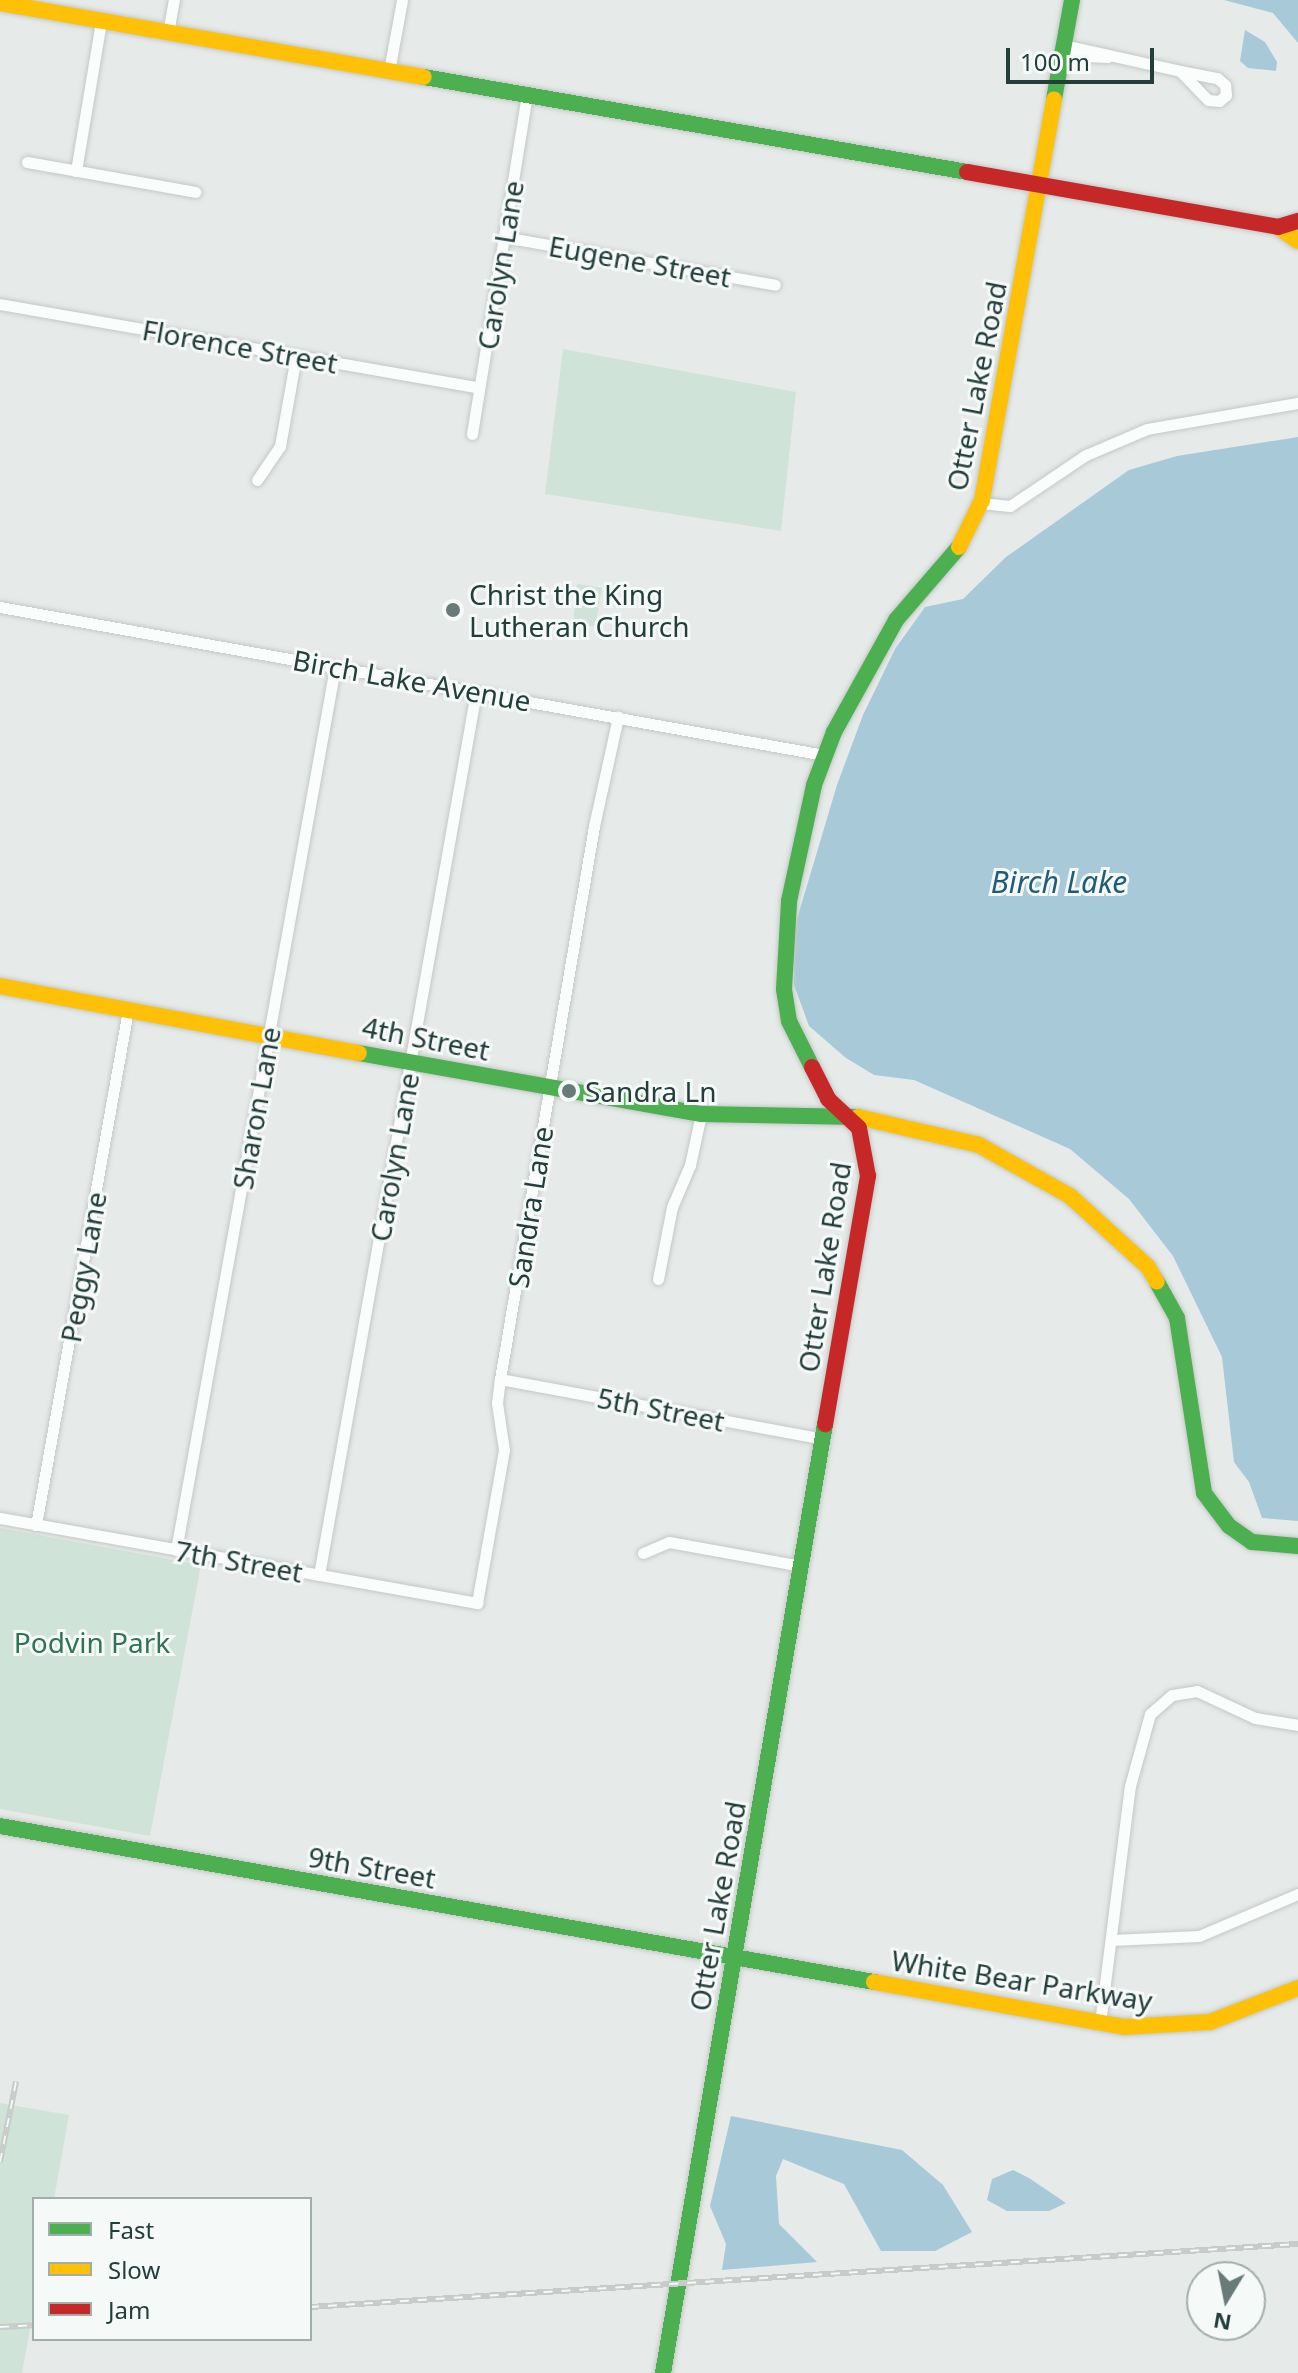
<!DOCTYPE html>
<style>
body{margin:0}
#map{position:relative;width:1298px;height:2373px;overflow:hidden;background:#e6ebe9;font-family:"Noto Sans",sans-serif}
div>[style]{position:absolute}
.green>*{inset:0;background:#d0e3d8}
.water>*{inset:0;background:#a8c9d8}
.roads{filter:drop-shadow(0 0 2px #c3c8c6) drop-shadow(0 0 2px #c3c8c6)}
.street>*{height:11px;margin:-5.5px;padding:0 5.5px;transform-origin:5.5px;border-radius:5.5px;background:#fbfcfc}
.fast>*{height:16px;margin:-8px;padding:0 8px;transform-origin:8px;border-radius:8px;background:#4caf50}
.slow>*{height:16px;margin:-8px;padding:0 8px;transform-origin:8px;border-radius:8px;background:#ffc107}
.jam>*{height:16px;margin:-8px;padding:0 8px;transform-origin:8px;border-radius:8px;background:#c62828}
.rail>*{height:6px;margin-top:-3px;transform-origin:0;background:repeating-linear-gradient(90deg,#f5f9f8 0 9px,#c7ccca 0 18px);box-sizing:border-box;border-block:2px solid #c7ccca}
.dots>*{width:22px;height:22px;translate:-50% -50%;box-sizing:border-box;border:4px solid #f5f9f8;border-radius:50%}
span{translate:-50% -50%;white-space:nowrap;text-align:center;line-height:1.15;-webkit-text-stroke:6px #f5f9f8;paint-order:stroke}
.street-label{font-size:28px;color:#243e3b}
.poi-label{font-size:28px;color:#243e3b}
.left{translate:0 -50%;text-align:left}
.park-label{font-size:28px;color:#2f7454}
.water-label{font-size:30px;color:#205c78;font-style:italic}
.legend{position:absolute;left:32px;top:2197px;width:280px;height:144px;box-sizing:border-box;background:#f5f9f8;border:2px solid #a1aeac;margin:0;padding:10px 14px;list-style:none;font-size:24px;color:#243e3b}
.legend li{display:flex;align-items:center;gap:16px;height:40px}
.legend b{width:40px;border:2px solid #a1aeac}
.north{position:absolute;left:1186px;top:2261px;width:80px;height:80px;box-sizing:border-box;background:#f5f9f8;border:2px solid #a1aeac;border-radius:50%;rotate:190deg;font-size:22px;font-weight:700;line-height:32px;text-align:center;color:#243e3b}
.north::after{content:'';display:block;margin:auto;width:28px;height:36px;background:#687b78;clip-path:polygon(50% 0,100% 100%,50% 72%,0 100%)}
.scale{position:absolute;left:1006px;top:48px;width:148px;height:36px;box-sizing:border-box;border:4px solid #243e3b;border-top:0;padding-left:10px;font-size:24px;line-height:28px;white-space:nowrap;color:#243e3b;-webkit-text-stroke:6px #f5f9f8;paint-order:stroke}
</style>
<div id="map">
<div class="green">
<i style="clip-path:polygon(563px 349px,796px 392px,781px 531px,545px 494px)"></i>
<i style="clip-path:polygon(577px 584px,602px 588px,595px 627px,573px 622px)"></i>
<i style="clip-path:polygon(0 1528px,201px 1565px,150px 1836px,0 1809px)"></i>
<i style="clip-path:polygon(0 2103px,69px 2115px,54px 2199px,34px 2199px,34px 2308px,22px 2373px,0 2373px)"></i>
</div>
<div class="water">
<i style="clip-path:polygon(1224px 0,1298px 0,1298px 43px,1273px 13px)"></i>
<i style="clip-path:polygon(1245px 30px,1265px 42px,1277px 62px,1276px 71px,1248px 68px,1240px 61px)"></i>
<i style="clip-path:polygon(1298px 437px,1298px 1521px,1262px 1518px,1249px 1482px,1234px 1462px,1222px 1357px,1173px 1256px,1129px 1199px,1070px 1149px,914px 1080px,874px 1075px,846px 1058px,809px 1026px,794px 985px,794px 929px,837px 785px,863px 715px,895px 649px,925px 607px,963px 599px,1006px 557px,1129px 470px,1177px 456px)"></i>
<i style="clip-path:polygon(731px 2116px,902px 2150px,943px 2185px,972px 2232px,935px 2251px,881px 2251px,844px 2184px,783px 2159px,776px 2176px,779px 2224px,817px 2262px,722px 2270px,726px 2244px,710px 2206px)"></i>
<i style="clip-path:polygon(1013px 2170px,1029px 2178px,1066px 2203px,1049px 2211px,1007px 2211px,987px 2200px,992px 2179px)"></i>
</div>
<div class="roads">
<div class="street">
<i style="left:168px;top:33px;width:34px;rotate:-80deg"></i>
<i style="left:1064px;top:45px;width:119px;rotate:12.6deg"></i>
<i style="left:1063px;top:55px;width:45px;rotate:2.5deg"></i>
<i style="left:389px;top:71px;width:72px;rotate:-79.6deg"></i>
<i style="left:1180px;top:71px;width:38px;rotate:11deg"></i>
<i style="left:1217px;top:78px;width:11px;rotate:41deg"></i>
<i style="left:1225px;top:85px;width:10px;rotate:84deg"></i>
<i style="left:1226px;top:95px;width:9px;rotate:139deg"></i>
<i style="left:1219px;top:101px;width:11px;rotate:-175deg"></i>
<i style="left:1208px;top:100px;width:40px;rotate:-134deg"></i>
<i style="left:27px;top:162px;width:171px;rotate:10.1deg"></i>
<i style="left:76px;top:171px;width:152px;rotate:-80.5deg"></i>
<i style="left:504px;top:237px;width:275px;rotate:10deg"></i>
<i style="left:0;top:304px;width:486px;rotate:9.9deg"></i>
<i style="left:472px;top:434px;width:343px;rotate:-80.8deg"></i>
<i style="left:257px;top:480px;width:41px;rotate:-55.9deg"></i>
<i style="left:280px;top:446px;width:91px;rotate:-79.9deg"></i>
<i style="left:981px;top:503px;width:29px;rotate:6deg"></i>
<i style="left:1010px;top:506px;width:92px;rotate:-33.9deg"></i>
<i style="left:1086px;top:455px;width:66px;rotate:-23.1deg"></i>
<i style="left:1147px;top:429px;width:153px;rotate:-9.8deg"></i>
<i style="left:0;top:607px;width:837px;rotate:10.18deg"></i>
<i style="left:658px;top:1279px;width:73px;rotate:-79deg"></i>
<i style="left:672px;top:1207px;width:46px;rotate:-66.8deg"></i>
<i style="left:690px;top:1165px;width:52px;rotate:-77.8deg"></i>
<i style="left:500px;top:1379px;width:329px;rotate:10.5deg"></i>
<i style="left:0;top:1518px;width:485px;rotate:10.1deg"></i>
<i style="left:477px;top:1603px;width:155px;rotate:-80deg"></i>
<i style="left:504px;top:1450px;width:48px;rotate:-98.5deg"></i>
<i style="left:497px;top:1403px;width:24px;rotate:-83deg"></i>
<i style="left:500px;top:1379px;width:561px;rotate:-80.35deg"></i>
<i style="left:594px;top:826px;width:112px;rotate:-77.6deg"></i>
<i style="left:36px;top:1525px;width:523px;rotate:-79.87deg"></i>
<i style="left:176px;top:1550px;width:897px;rotate:-79.79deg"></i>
<i style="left:643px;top:1553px;width:28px;rotate:-23deg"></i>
<i style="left:669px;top:1542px;width:134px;rotate:10.3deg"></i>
<i style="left:319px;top:1575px;width:897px;rotate:-79.92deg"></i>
<i style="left:1111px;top:1940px;width:88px;rotate:-2.6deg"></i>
<i style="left:1199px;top:1936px;width:108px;rotate:-23deg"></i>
<i style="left:1100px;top:2023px;width:239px;rotate:-82.8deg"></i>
<i style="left:1130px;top:1786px;width:75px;rotate:-74.5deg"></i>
<i style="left:1150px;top:1714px;width:29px;rotate:-41deg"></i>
<i style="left:1172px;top:1695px;width:25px;rotate:-9deg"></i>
<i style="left:1197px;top:1691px;width:64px;rotate:25deg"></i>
<i style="left:1255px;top:1718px;width:44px;rotate:9.2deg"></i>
</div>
<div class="fast">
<i style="left:424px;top:77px;width:551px;rotate:9.92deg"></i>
<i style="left:1054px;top:99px;width:101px;rotate:-79.7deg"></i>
<i style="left:359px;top:1053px;width:347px;rotate:10.1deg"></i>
<i style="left:701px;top:1114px;width:157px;rotate:1.1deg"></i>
<i style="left:812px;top:1067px;width:51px;rotate:-116.6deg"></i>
<i style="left:789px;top:1021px;width:32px;rotate:-99deg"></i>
<i style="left:784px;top:989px;width:88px;rotate:-86.7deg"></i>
<i style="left:789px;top:901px;width:119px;rotate:-77.8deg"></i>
<i style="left:814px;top:785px;width:57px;rotate:-69.3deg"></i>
<i style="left:834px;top:732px;width:128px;rotate:-61deg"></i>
<i style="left:896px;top:620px;width:96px;rotate:-49.2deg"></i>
<i style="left:1157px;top:1282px;width:41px;rotate:60.9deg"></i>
<i style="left:1177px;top:1318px;width:177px;rotate:81.2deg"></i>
<i style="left:1204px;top:1493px;width:41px;rotate:52.9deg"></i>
<i style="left:1229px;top:1526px;width:28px;rotate:35deg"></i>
<i style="left:1252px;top:1542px;width:46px;rotate:5deg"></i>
<i style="left:0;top:1826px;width:888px;rotate:10.12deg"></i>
<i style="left:663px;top:2373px;width:963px;rotate:-80.31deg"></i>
</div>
<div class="slow">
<i style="left:0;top:3px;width:430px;rotate:9.9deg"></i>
<i style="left:1278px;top:227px;width:24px;rotate:35deg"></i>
<i style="left:959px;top:547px;width:52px;rotate:-63.9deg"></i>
<i style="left:982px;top:500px;width:407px;rotate:-79.8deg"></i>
<i style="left:0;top:986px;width:365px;rotate:10.6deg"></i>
<i style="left:858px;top:1117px;width:124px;rotate:13deg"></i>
<i style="left:979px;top:1145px;width:104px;rotate:29.3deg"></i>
<i style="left:1070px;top:1196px;width:105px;rotate:42.3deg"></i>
<i style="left:1148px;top:1267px;width:17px;rotate:59deg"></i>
<i style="left:874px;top:1982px;width:254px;rotate:10.2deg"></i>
<i style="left:1124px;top:2027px;width:86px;rotate:-3.3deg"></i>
<i style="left:1210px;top:2022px;width:94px;rotate:-21.1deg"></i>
</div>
<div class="jam">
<i style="left:967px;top:172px;width:316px;rotate:10deg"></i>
<i style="left:1278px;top:227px;width:21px;rotate:-17deg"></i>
<i style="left:812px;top:1067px;width:36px;rotate:63deg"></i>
<i style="left:828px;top:1099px;width:42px;rotate:43.1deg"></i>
<i style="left:859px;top:1128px;width:49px;rotate:79.4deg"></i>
<i style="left:868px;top:1176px;width:252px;rotate:99.8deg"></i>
</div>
</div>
<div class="rail">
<i style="left:0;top:2162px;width:82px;rotate:-78.7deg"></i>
<i style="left:310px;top:2307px;width:990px;rotate:-3.65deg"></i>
<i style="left:0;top:2327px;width:34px;rotate:-3deg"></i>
</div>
<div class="dots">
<i style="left:453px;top:610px;background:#687b78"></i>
<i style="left:569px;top:1091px;background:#687b78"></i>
</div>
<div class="street-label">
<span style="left:640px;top:261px;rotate:10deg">Eugene Street</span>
<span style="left:500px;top:265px;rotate:-81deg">Carolyn Lane</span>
<span style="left:240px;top:346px;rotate:10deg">Florence Street</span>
<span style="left:976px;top:386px;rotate:-79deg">Otter Lake Road</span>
<span style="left:412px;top:680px;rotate:10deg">Birch Lake Avenue</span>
<span style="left:426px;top:1038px;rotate:11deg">4th Street</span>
<span style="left:256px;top:1108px;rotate:-80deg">Sharon Lane</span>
<span style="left:394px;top:1157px;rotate:-80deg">Carolyn Lane</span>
<span style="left:530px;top:1207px;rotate:-81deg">Sandra Lane</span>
<span style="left:83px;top:1267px;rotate:-80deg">Peggy Lane</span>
<span style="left:824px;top:1267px;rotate:-81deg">Otter Lake Road</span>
<span style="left:661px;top:1409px;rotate:11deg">5th Street</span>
<span style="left:239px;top:1561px;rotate:10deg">7th Street</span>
<span style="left:372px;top:1867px;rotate:10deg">9th Street</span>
<span style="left:717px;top:1906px;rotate:-80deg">Otter Lake Road</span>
<span style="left:1022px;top:1980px;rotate:9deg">White Bear Parkway</span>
</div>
<div class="poi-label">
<span class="left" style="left:469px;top:610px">Christ the King<br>Lutheran Church</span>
<span class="left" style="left:585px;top:1091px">Sandra Ln</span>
</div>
<div class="park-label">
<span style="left:92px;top:1642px">Podvin Park</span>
</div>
<div class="water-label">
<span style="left:1059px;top:882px">Birch Lake</span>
</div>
<ul class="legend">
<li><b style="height:10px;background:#4caf50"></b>Fast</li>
<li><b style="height:10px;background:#ffc107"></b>Slow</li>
<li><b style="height:10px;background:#c62828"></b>Jam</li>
</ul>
<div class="north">N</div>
<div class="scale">100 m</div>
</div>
